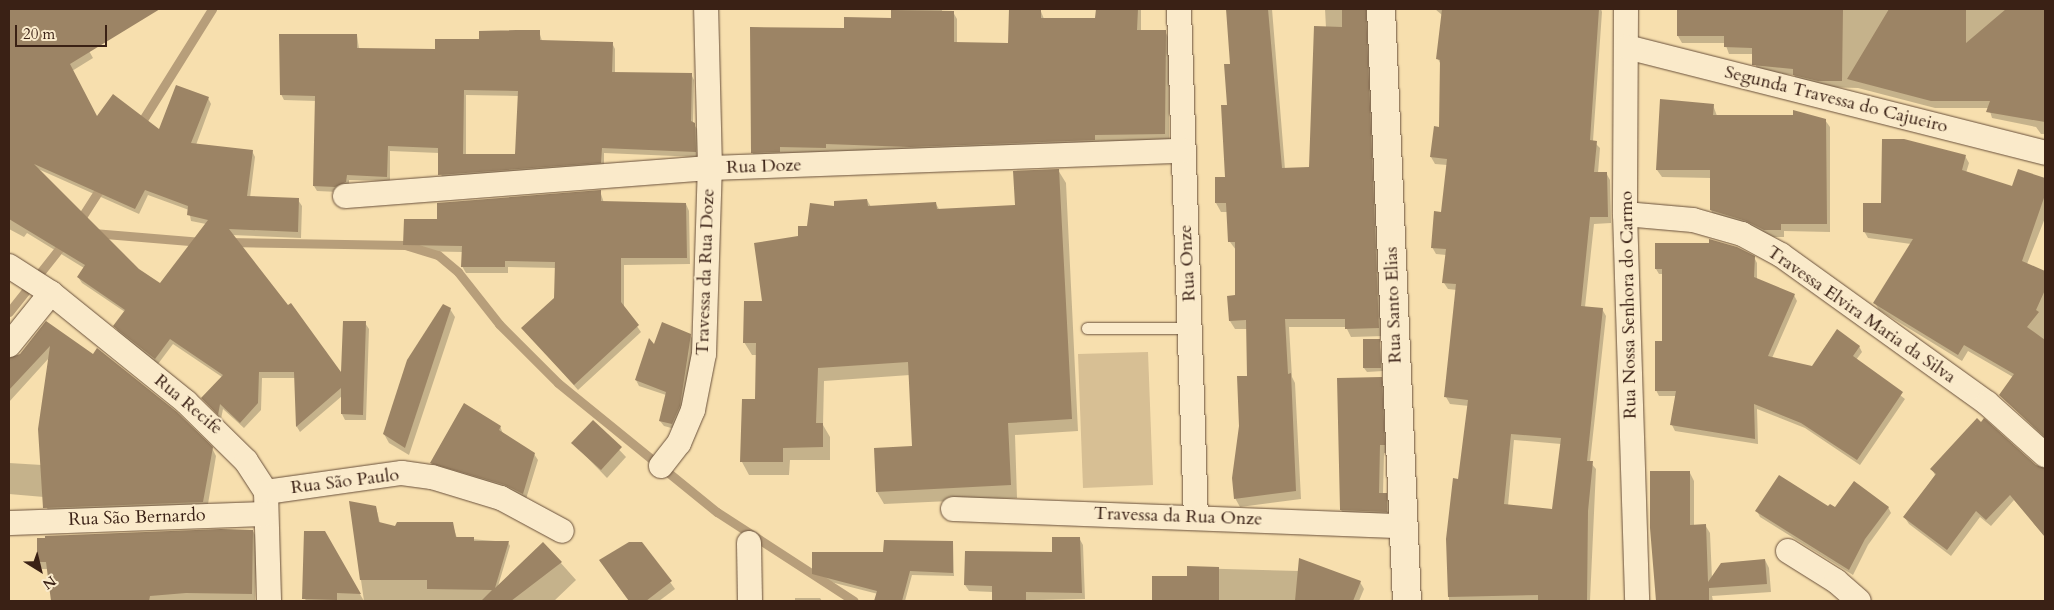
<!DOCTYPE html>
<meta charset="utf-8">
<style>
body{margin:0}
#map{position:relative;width:2054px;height:610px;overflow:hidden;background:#f7dfae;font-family:Cardo,serif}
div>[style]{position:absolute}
.green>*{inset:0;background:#d7bf94}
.shadow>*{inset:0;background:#0003}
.stream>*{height:9px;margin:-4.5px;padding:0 4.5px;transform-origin:4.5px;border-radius:4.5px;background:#b79e7a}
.building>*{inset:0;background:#9c8465}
.roads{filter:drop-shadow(0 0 1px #69503b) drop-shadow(0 0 1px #69503b)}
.lane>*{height:11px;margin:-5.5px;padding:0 5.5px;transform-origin:5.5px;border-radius:5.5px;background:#faeaca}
.street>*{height:24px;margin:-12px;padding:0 12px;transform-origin:12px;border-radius:12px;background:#faeaca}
.secondary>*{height:28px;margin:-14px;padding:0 14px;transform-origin:14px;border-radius:14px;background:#faeaca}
span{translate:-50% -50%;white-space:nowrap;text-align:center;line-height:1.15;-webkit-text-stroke:4px #faeaca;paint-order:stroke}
.street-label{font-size:18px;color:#3a2115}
.frame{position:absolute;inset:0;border:10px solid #3a2115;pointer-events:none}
.north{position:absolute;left:15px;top:545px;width:50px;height:50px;-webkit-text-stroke:4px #faeaca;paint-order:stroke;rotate:144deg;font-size:14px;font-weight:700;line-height:20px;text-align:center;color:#3a2115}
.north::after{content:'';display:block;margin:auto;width:18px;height:22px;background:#3a2115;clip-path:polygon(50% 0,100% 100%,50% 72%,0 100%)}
.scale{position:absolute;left:15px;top:25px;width:92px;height:22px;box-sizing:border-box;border:2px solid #3a2115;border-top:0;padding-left:6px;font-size:15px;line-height:18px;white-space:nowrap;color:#3a2115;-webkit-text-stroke:4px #faeaca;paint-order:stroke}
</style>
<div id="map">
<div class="green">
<i style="clip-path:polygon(1148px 352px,1153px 485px,1083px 488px,1078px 354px)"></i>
</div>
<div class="shadow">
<i style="clip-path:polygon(evenodd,9px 9px,49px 9px,52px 24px,69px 15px,93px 58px,72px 71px,97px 118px,160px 131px,208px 98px,211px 104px,196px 145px,252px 151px,255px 157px,250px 198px,298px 200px,302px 206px,301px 238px,232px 235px,343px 376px,365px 323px,369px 329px,366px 420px,345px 420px,342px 414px,342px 396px,300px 432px,297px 427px,296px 378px,262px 378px,261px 410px,244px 428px,223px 409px,221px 419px,203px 398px,222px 377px,173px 344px,158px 364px,118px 332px,115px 326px,125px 312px,82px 283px,78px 277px,84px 268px,27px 233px,24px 237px,9px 229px,9px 9px,38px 169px,139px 214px,148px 195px,189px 210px,191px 221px,206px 224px,160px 285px,138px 270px,38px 169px)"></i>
<i style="clip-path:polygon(892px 9px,942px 9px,942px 12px,953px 12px,957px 19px,957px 43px,1010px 44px,1010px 9px,1040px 9px,1044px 19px,1097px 20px,1097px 9px,1141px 9px,1141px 31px,1165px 31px,1169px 39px,1169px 140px,1098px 142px,1098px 147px,915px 154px,829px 151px,829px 155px,756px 160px,752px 152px,845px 29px,892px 19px)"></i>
<i style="clip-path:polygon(1227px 9px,1272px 9px,1285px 169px,1311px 169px,1326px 28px,1325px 9px,1374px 9px,1384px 336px,1351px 337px,1346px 327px,1289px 327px,1292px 377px,1295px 383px,1301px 499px,1240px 507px,1235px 498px,1249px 377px,1247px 329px,1235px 329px,1230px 321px,1236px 297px,1236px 250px,1230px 242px,1228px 212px,1221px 212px,1216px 203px,1216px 178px,1226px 178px,1232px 65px)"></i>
<i style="clip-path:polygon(evenodd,1435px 9px,1601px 9px,1602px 12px,1593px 141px,1600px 148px,1598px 173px,1606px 173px,1610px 180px,1611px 223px,1594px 224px,1585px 307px,1602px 309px,1606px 316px,1590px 462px,1596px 469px,1590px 601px,1449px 601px,1448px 539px,1460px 480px,1469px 406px,1450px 404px,1446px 397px,1457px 290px,1448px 289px,1444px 283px,1446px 255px,1436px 254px,1432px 247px,1442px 213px,1447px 165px,1435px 164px,1431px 157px,1440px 128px,1441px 65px,1438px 59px,1442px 15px,1435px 9px,1514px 440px,1561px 444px,1553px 510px,1508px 506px,1514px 440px)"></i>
<i style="clip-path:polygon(1678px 9px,2045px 9px,2045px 134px,2041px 134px,2036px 127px,1992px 118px,1989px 108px,1935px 108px,1858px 88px,1823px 87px,1798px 82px,1794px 75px,1757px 71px,1754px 54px,1729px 54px,1725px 43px,1682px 43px,1678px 36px)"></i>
<i style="clip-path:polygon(evenodd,539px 31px,542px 41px,612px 43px,615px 49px,615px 73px,691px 74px,694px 80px,693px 123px,697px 129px,698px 157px,604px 153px,604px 168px,442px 180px,439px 153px,390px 151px,390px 181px,349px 180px,349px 187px,339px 192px,317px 191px,314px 186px,316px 101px,284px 100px,281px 94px,357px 35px,359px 49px,436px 50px,539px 31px,466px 95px,519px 96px,516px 156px,466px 155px,466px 95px)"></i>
<i style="clip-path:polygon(1713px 105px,1717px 116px,1825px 120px,1830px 127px,1830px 232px,1784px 231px,1784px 237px,1769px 237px,1715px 218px,1711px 210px,1711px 178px,1662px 177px,1657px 170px)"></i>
<i style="clip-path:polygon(1965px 156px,1969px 163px,1966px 173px,2013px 188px,2019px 171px,2045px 180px,2045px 218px,2027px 264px,2045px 272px,2045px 439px,2001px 395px,2013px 377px,1968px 351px,1962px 361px,1879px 310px,1875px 303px,1911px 244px,1868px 238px,1864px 231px,1882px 204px)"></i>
<i style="clip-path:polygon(1058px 170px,1066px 183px,1078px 431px,1015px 435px,1017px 498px,884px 504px,877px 492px,913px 447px,910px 375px,824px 381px,823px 425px,830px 437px,830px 460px,790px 460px,789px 475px,749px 475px,742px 462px,756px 401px,757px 355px,752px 355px,744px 342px,799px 237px,808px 228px,835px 207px,867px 200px,871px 207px,936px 204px,940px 211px,1016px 206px)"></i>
<i style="clip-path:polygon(600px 191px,604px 203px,686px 204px,689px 211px,690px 264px,624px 265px,624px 308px,641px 332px,578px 390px,523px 328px,555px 299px,556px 268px,508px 267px,508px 273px,466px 273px,462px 266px,463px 252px,408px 251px,404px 245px,438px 221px)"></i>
<i style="clip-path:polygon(1754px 257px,1757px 263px,1757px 280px,1794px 295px,1797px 301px,1772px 358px,1812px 367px,1859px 346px,1862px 352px,1856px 360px,1905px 399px,1860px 465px,1805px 428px,1757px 409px,1758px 444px,1675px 431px,1672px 425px,1676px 396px,1659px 396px,1656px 390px,1663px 342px,1664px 274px,1659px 274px,1656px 269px)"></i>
<i style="clip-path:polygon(450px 309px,455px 317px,409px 455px,389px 443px,384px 434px)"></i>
<i style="clip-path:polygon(46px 323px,212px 448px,216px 456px,207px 510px,49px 515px,44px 497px,9px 494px,9px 463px,42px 465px,49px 358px,9px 402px,9px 358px,20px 355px)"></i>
<i style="clip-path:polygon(690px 335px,694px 341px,682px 412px,675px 429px,664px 426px,660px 421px,666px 395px,639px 386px,636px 380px,654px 346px)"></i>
<i style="clip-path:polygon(1379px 340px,1383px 371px,1367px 372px,1364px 368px)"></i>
<i style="clip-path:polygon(1381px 378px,1385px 386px,1388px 453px,1384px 453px,1383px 494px,1390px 502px,1391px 519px,1346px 517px,1341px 510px)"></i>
<i style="clip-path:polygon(1984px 420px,2045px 473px,2045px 537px,2014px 500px,1991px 526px,1980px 517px,1951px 556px,1909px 524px,1905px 518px,1935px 475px,1932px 469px)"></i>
<i style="clip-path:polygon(593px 422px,626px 457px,607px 478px,573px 443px)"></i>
<i style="clip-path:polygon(500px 426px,503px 434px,534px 454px,538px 460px,526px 499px,435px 469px,431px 463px)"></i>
<i style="clip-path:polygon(1652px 472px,1690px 473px,1694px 481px,1694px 526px,1705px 525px,1710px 533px,1712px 579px,1765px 560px,1769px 568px,1771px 592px,1712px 596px,1713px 601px,1658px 601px)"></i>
<i style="clip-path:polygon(350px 503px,376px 507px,380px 523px,395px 527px,452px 523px,457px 538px,508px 542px,510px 546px,498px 586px,543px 543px,576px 580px,554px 601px,364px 601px)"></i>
<i style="clip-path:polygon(1888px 507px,1891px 513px,1868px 545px,1853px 575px,1760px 517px,1757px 511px)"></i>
<i style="clip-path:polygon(253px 531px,257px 539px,255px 601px,52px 601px,48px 569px,42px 569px,38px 562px)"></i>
<i style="clip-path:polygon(324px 533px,364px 601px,305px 601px)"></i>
<i style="clip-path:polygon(1079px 538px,1083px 545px,1085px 599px,993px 601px,993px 592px,969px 591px,965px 585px,1053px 553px)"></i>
<i style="clip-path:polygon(953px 542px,954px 576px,912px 575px,905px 601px,875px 601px,878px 594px,815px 578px,813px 574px,885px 553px)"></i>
<i style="clip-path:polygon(642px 543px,675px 589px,659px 601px,629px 601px,600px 561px)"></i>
<i style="clip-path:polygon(1188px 568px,1299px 571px,1360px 582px,1364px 589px,1359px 601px,1191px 601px,1188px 596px)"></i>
<i style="clip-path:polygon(795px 598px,820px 598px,822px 601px,795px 601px)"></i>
</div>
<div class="stream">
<i style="left:139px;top:126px;width:138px;rotate:-58deg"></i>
<i style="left:78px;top:223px;width:46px;rotate:-57.3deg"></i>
<i style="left:93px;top:233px;width:109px;rotate:4.7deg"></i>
<i style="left:227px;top:242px;width:178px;rotate:1deg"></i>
<i style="left:405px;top:245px;width:34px;rotate:17deg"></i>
<i style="left:438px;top:255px;width:26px;rotate:40deg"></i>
<i style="left:458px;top:272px;width:66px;rotate:51.7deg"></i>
<i style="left:499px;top:324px;width:83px;rotate:45deg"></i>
<i style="left:558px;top:383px;width:205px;rotate:39.1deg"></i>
<i style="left:717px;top:512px;width:163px;rotate:33deg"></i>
<i style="left:9px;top:312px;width:92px;rotate:-51.6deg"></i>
</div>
<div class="building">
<i style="clip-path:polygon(evenodd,9px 9px,160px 9px,70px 64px,97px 116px,113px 94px,159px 129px,176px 85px,209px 97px,191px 143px,253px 150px,247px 196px,299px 198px,298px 232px,229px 229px,288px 305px,291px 303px,341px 372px,343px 321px,366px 321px,363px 415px,341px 414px,341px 388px,296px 427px,294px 372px,259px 372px,258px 403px,240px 423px,220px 404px,218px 415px,201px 398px,223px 375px,170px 339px,155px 359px,113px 326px,125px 310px,77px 277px,85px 265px,9px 219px,9px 9px,34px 164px,135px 209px,145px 190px,188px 206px,187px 215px,208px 220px,160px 283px,139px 269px,34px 164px)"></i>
<i style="clip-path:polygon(1009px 9px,1041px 9px,1041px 18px,1095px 18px,1096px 9px,1138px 9px,1137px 30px,1166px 30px,1165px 134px,1095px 135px,1095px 140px,910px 147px,826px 144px,826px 148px,780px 147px,780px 152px,751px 153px,750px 27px,844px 28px,844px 17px,891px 18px,891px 10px,954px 11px,954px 42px,1008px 43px)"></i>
<i style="clip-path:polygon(1226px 9px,1268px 9px,1282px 168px,1309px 167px,1314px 26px,1342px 27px,1342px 9px,1366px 9px,1379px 328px,1345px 329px,1345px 319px,1285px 319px,1288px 374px,1291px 373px,1296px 491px,1234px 499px,1232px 478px,1239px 426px,1237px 376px,1247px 376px,1246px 320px,1229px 321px,1227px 296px,1235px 295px,1235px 242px,1228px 242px,1226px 203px,1215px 203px,1215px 177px,1225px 177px,1221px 105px,1227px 105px,1224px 64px,1230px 64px)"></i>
<i style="clip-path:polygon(evenodd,1442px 9px,1599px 9px,1590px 140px,1597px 141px,1594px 172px,1607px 172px,1608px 217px,1590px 217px,1581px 306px,1603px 308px,1587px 461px,1593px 461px,1588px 511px,1587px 601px,1538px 601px,1538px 595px,1448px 597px,1446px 539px,1453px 478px,1458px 479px,1468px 400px,1444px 397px,1456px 284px,1442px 283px,1446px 249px,1431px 248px,1434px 211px,1441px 212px,1447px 159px,1430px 157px,1434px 126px,1439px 127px,1440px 60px,1436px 59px,1442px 9px,1511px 434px,1561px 438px,1552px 509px,1504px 504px,1511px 434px)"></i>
<i style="clip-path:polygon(1677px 9px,1843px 9px,1842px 81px,1818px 81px,1793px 75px,1793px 69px,1752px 65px,1752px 48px,1724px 47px,1724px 36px,1677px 36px)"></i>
<i style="clip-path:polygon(1889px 9px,1966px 9px,1966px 43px,2006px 9px,2045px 9px,2045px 122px,1986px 112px,1990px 101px,1931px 101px,1847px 79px)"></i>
<i style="clip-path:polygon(evenodd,516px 30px,540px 30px,540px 40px,613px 42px,612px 72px,692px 73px,691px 121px,695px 123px,696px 152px,602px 148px,601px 163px,438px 175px,438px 148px,388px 146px,387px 177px,347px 175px,346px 182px,335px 187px,313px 186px,315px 96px,280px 95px,279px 34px,357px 34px,357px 48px,435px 49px,435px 39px,479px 39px,479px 31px,516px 30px,464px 90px,518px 91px,515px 154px,463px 154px,464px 90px)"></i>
<i style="clip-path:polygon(1660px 99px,1714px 104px,1713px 115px,1793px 115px,1793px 110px,1826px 119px,1827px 224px,1781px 224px,1781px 230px,1764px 230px,1746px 221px,1710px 210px,1710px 170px,1656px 170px)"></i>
<i style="clip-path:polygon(1882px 139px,1904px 139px,1966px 155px,1962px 170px,2012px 186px,2018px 169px,2045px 178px,2045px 195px,2022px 261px,2045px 271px,2045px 290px,2036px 310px,2039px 312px,2027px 327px,2045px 340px,2045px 437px,1999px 395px,2014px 374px,1964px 345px,1958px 355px,1873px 303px,1913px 239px,1863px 232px,1863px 203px,1881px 203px)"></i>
<i style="clip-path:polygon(1059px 169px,1072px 419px,1008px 423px,1011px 485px,876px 492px,874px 448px,912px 446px,908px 362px,818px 368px,816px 423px,823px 423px,823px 447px,783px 448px,783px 462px,740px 462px,742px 399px,755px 399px,756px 343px,743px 343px,744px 301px,762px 301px,754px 243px,798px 236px,798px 226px,807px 226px,810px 203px,834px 206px,834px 201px,867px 199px,868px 206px,936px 202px,937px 209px,1015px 205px,1013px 171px)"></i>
<i style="clip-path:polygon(601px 190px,601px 201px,686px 203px,687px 258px,621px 258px,621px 302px,639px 325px,574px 385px,521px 328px,554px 298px,555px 262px,505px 261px,505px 267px,461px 267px,462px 246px,403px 245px,404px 219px,437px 219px,437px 203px)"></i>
<i style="clip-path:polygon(1709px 239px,1737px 247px,1755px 256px,1754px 277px,1795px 294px,1768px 356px,1812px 366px,1837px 329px,1860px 346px,1853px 356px,1903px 392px,1857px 460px,1801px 423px,1754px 404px,1755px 439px,1670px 425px,1676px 391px,1655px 391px,1655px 341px,1662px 341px,1662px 269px,1655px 269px,1655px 243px,1709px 243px)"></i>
<i style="clip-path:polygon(443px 304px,451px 308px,405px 448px,383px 434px,407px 360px)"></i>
<i style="clip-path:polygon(46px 321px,93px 354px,97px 348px,177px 412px,213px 447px,203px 502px,43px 508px,38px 429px,50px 346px,9px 390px,9px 358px,20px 354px)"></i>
<i style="clip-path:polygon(662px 322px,691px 334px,680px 406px,672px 424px,659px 421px,666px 392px,635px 380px,649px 338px,654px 344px)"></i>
<i style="clip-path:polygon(1363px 339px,1380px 339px,1381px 368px,1363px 368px)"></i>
<i style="clip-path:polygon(1382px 377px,1385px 445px,1380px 445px,1379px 493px,1387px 493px,1387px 512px,1340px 510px,1337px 378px)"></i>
<i style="clip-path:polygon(464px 403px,501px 426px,499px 430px,535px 453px,523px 494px,505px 485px,430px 463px)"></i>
<i style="clip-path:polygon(1977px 418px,1981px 422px,1984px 418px,2036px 465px,2045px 468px,2045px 537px,2010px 495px,1986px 520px,1976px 511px,1947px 550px,1903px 517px,1936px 474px,1930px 469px)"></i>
<i style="clip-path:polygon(593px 420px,622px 447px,601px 470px,571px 443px)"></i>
<i style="clip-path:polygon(1650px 471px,1690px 471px,1690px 525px,1706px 524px,1708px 582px,1721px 563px,1765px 559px,1767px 584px,1709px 588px,1709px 601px,1656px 601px,1650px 528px)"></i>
<i style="clip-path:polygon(1779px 475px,1828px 506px,1830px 504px,1835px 507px,1854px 481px,1889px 507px,1865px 539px,1849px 570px,1755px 511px)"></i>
<i style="clip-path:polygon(349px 501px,376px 506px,379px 522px,395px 526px,397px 522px,453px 522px,456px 537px,474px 537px,474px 541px,509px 541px,495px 588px,543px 542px,562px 562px,511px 601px,481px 601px,492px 590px,427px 589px,427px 580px,360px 580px)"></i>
<i style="clip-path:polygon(221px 529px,253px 530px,252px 594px,186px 593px,150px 596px,149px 601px,51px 601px,46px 562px,37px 562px,37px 538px,45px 538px,45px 536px)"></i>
<i style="clip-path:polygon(304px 531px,325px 531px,361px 594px,337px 593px,337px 600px,302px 599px)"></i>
<i style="clip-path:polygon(1052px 537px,1080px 537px,1082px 593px,1026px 592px,1026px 601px,992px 601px,992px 586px,964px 585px,965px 551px,1052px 552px)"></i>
<i style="clip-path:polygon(884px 540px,953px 541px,953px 573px,910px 571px,902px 601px,874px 601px,877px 591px,812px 574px,812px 552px,883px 552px)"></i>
<i style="clip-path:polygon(629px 542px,642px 542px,672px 581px,646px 601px,629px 601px,599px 560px)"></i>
<i style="clip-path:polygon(1299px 558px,1361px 581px,1353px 601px,1295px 601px)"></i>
<i style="clip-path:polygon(1187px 566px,1219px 567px,1219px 601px,1152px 601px,1152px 576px,1187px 576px)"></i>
</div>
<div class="roads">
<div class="lane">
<i style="left:1087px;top:328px;width:104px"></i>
</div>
<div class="street">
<i style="left:1179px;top:9px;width:509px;rotate:88.09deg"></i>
<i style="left:1626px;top:9px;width:205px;rotate:90.3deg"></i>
<i style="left:1625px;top:214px;width:387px;rotate:88.2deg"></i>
<i style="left:1627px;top:47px;width:431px;rotate:14.2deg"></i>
<i style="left:345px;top:196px;width:366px;rotate:-4.4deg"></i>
<i style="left:710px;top:168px;width:473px;rotate:-2.1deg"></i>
<i style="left:1625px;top:214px;width:68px;rotate:5deg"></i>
<i style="left:1693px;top:220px;width:51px;rotate:15.9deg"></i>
<i style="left:1742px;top:234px;width:44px;rotate:28.3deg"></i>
<i style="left:1781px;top:255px;width:254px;rotate:35.7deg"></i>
<i style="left:1987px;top:403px;width:78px;rotate:41.9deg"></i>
<i style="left:9px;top:266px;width:50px;rotate:32.7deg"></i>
<i style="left:51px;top:293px;width:174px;rotate:38.9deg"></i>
<i style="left:186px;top:402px;width:84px;rotate:44.5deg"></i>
<i style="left:246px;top:461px;width:37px;rotate:57deg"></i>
<i style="left:266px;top:492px;width:109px;rotate:88.4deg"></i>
<i style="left:9px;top:345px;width:67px;rotate:-51.1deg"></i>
<i style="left:661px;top:466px;width:29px;rotate:-52deg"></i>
<i style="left:679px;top:443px;width:36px;rotate:-67deg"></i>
<i style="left:693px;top:410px;width:57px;rotate:-78.9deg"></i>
<i style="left:704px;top:354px;width:186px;rotate:-88.2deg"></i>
<i style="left:710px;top:168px;width:159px;rotate:-91.4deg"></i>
<i style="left:266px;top:492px;width:137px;rotate:-8deg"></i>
<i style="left:402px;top:473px;width:30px;rotate:8deg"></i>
<i style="left:432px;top:477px;width:72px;rotate:16.9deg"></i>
<i style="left:501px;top:498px;width:69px;rotate:28.4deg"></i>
<i style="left:953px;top:509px;width:450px;rotate:2.2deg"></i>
<i style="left:9px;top:523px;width:257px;rotate:-2deg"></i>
<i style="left:749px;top:543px;width:58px;rotate:89deg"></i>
<i style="left:1788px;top:551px;width:57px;rotate:32deg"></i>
<i style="left:1836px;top:581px;width:30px;rotate:41deg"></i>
</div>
<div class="secondary">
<i style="left:1381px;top:9px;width:593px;rotate:87.49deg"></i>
</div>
</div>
<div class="street-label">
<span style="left:1836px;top:100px;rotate:14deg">Segunda Travessa do Cajueiro</span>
<span style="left:764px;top:167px;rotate:-2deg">Rua Doze</span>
<span style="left:1188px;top:263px;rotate:-93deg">Rua Onze</span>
<span style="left:706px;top:272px;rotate:-88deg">Travessa da Rua Doze</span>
<span style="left:1394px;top:305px;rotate:-92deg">Rua Santo Elias</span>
<span style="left:1629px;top:305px;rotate:-91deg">Rua Nossa Senhora do Carmo</span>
<span style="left:1861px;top:315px;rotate:35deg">Travessa Elvira Maria da Silva</span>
<span style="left:188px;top:405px;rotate:40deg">Rua Recife</span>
<span style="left:345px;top:482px;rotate:-7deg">Rua São Paulo</span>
<span style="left:1178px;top:517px;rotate:2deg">Travessa da Rua Onze</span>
<span style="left:137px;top:518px;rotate:-2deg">Rua São Bernardo</span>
</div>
<div class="frame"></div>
<div class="north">N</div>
<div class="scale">20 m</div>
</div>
